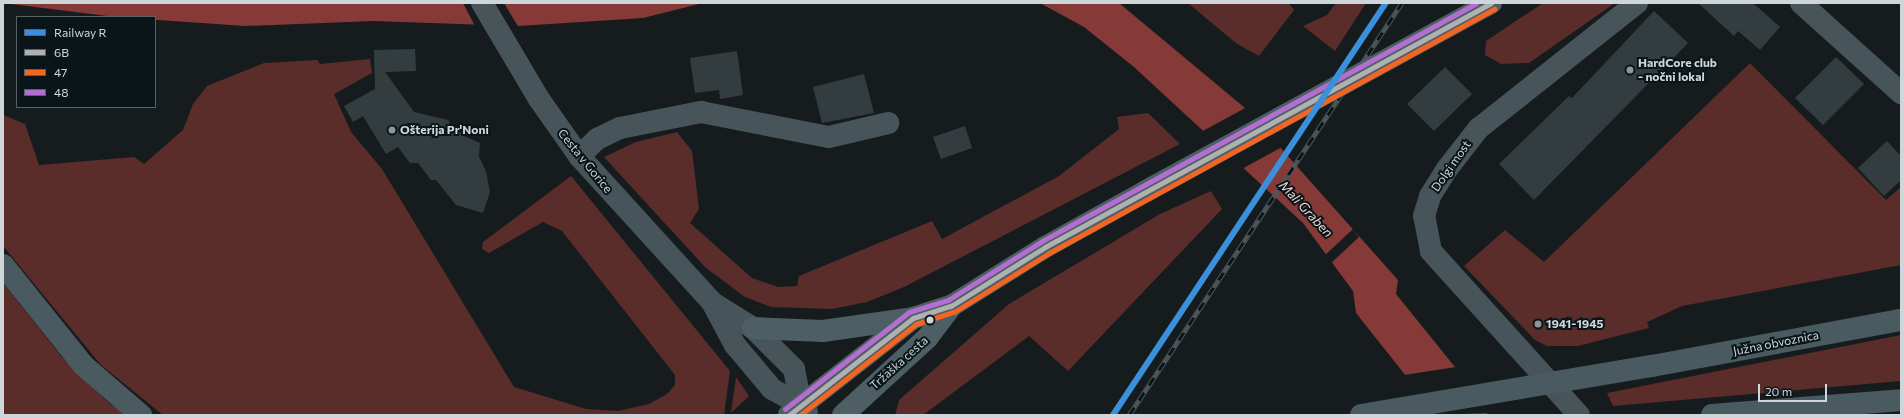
<!DOCTYPE html>
<meta charset="utf-8">
<style>
body{margin:0}
#map{position:relative;width:1904px;height:418px;overflow:hidden;background:#161c1e;font-family:Commissioner,sans-serif}
div>[style]{position:absolute}
.green>*{inset:0;background:#5a2c2a}
.water>*{inset:0;background:#853a38}
.pier>*{inset:0;background:#161c1e}
.building>*{inset:0;background:#333d40}
.minor>*{height:22px;margin:-11px;padding:0 11px;transform-origin:11px;border-radius:11px;background:#475459}
.major>*{height:22px;margin:-11px;padding:0 11px;transform-origin:11px;border-radius:11px;background:#4d5e64}
.highway>*{height:22px;margin:-11px;padding:0 11px;transform-origin:11px;border-radius:11px;background:#495b60}
.rail>*{height:4.5px;margin-top:-2.25px;transform-origin:0;background:repeating-linear-gradient(90deg,#091519 0 9px,#4d575a 0 18px);box-sizing:border-box;border-block:1px solid #4d575a}
.major-bridge>*{height:22px;margin:-11px;padding:0 11px;transform-origin:11px;border-radius:11px;background:#4d5e64}
.highway-bridge>*{height:22px;margin:-11px;padding:0 11px;transform-origin:11px;border-radius:11px;background:#495b60}
.bus-1>*{height:5px;margin:-2.5px;padding:0 2.5px;transform-origin:2.5px;border-radius:2.5px;background:#afb0b0}
.bus-2>*{height:5px;margin:-2.5px;padding:0 2.5px;transform-origin:2.5px;border-radius:2.5px;background:#f26522}
.bus-3>*{height:5px;margin:-2.5px;padding:0 2.5px;transform-origin:2.5px;border-radius:2.5px;background:#b36fd0}
.rail-1>*{height:6px;margin:-3px;padding:0 3px;transform-origin:3px;border-radius:3px;background:#3a90db}
.dots>*{width:11px;height:11px;translate:-50% -50%;box-sizing:border-box;border:2px solid #091519;border-radius:50%}
span{translate:-50% -50%;white-space:nowrap;text-align:center;line-height:1.15;-webkit-text-stroke:4px #091519;paint-order:stroke}
.poi-label{font-size:12px;color:#ced6d9;font-weight:700}
.left{translate:0 -50%;text-align:left}
.street-label{font-size:12px;color:#ced6d9}
.water-label{font-size:13px;color:#efd6d4;font-style:italic}
.frame{position:absolute;inset:0;border:4px solid #ced6d9;pointer-events:none}
.legend{position:absolute;left:16px;top:16px;width:140px;height:92px;box-sizing:border-box;background:#091519;border:1px solid #586266;margin:0;padding:5px 7px;list-style:none;font-size:12px;color:#ced6d9}
.legend li{display:flex;align-items:center;gap:8px;height:20px}
.legend b{width:20px;border:1px solid #586266}
.scale{position:absolute;left:1758px;top:384px;width:69px;height:18px;box-sizing:border-box;border:2px solid #ced6d9;border-top:0;padding-left:5px;font-size:12px;line-height:14px;white-space:nowrap;color:#ced6d9;-webkit-text-stroke:3px #091519;paint-order:stroke}
</style>
<div id="map">
<div class="green">
<i style="clip-path:polygon(1188px 3px,1289px 3px,1294px 10px,1259px 56px,1237px 44px)"></i>
<i style="clip-path:polygon(1336px 3px,1366px 3px,1335px 51px,1303px 26px,1327px 15px)"></i>
<i style="clip-path:polygon(1543px 3px,1615px 3px,1529px 63px,1501px 64px,1485px 55px,1486px 41px)"></i>
<i style="clip-path:polygon(370px 59px,372px 73px,334px 94px,351px 132px,382px 169px,514px 387px,586px 409px,618px 411px,649px 404px,667px 394px,675px 385px,675px 375px,562px 231px,543px 222px,489px 253px,482px 249px,483px 242px,571px 176px,730px 371px,724px 415px,163px 415px,101px 365px,3px 246px,3px 115px,25px 124px,39px 165px,134px 157px,144px 164px,183px 130px,193px 104px,207px 86px,264px 63px,317px 60px,320px 64px)"></i>
<i style="clip-path:polygon(1750px 63px,1886px 200px,1901px 187px,1901px 265px,1682px 306px,1647px 322px,1649px 328px,1578px 346px,1547px 346px,1535px 340px,1464px 266px,1505px 230px,1544px 262px)"></i>
<i style="clip-path:polygon(1148px 113px,1180px 144px,904px 287px,867px 302px,832px 309px,771px 307px,745px 297px,705px 267px,604px 157px,636px 142px,677px 132px,692px 151px,699px 209px,690px 223px,752px 278px,778px 287px,797px 286px,799px 276px,932px 221px,942px 239px,1059px 176px,1119px 129px,1117px 117px)"></i>
<i style="clip-path:polygon(1211px 191px,1222px 209px,1068px 371px,1029px 336px,923px 415px,895px 415px,899px 400px,1009px 304px,1160px 214px)"></i>
<i style="clip-path:polygon(3px 283px,62px 357px,108px 402px,126px 415px,3px 415px)"></i>
<i style="clip-path:polygon(1901px 335px,1901px 381px,1613px 406px,1607px 393px)"></i>
<i style="clip-path:polygon(736px 377px,749px 396px,731px 413px)"></i>
</div>
<div class="water">
<i style="clip-path:polygon(3px 3px,703px 3px,643px 18px,518px 26px,373px 21px,245px 26px,115px 17px)"></i>
<i style="clip-path:polygon(1040px 3px,1119px 3px,1245px 108px,1398px 280px,1396px 294px,1463px 377px,1488px 415px,1437px 415px,1356px 313px,1353px 291px,1303px 223px,1134px 67px,1084px 27px)"></i>
</div>
<div class="pier">
<i style="clip-path:polygon(463px 3px,504px 3px,519px 28px,475px 26px)"></i>
<i style="clip-path:polygon(1247px 107px,1282px 147px,1240px 170px,1201px 132px)"></i>
<i style="clip-path:polygon(1353px 229px,1359px 237px,1329px 265px,1323px 257px)"></i>
<i style="clip-path:polygon(1456px 367px,1465px 376px,1489px 413px,1435px 415px,1404px 375px)"></i>
</div>
<div class="building">
<i style="clip-path:polygon(1698px 3px,1753px 3px,1780px 27px,1760px 50px,1738px 31px,1734px 36px)"></i>
<i style="clip-path:polygon(1654px 11px,1688px 43px,1534px 200px,1499px 164px,1569px 96px,1572px 98px)"></i>
<i style="clip-path:polygon(415px 49px,416px 71px,385px 72px,414px 112px,448px 120px,464px 136px,480px 143px,479px 157px,486px 171px,490px 192px,483px 213px,456px 205px,436px 180px,431px 180px,418px 163px,410px 163px,398px 147px,386px 154px,363px 116px,353px 122px,344px 106px,375px 89px,374px 50px)"></i>
<i style="clip-path:polygon(737px 51px,743px 95px,720px 99px,719px 90px,695px 93px,690px 58px)"></i>
<i style="clip-path:polygon(1836px 57px,1864px 84px,1823px 125px,1795px 98px)"></i>
<i style="clip-path:polygon(1445px 67px,1472px 94px,1434px 131px,1407px 104px)"></i>
<i style="clip-path:polygon(864px 74px,874px 113px,822px 123px,813px 87px)"></i>
<i style="clip-path:polygon(965px 126px,972px 148px,941px 159px,933px 137px)"></i>
<i style="clip-path:polygon(1887px 141px,1901px 156px,1901px 180px,1884px 196px,1858px 168px)"></i>
</div>
<div class="minor">
<i style="left:482px;top:3px;width:112px;rotate:59.3deg"></i>
<i style="left:539px;top:99px;width:70px;rotate:54.9deg"></i>
<i style="left:579px;top:156px;width:197px;rotate:47.7deg"></i>
<i style="left:712px;top:302px;width:49px;rotate:61.9deg"></i>
<i style="left:735px;top:345px;width:57px;rotate:49.9deg"></i>
<i style="left:772px;top:389px;width:33px;rotate:29deg"></i>
<i style="left:1801px;top:3px;width:135px;rotate:42deg"></i>
<i style="left:579px;top:156px;width:25px;rotate:-43deg"></i>
<i style="left:597px;top:139px;width:25px;rotate:-26deg"></i>
<i style="left:620px;top:128px;width:83px;rotate:-11.2deg"></i>
<i style="left:701px;top:112px;width:130px;rotate:11.1deg"></i>
<i style="left:829px;top:137px;width:61px;rotate:-13.3deg"></i>
<i style="left:713px;top:303px;width:47px;rotate:32deg"></i>
<i style="left:753px;top:328px;width:58px;rotate:45deg"></i>
<i style="left:794px;top:369px;width:37px;rotate:79deg"></i>
<i style="left:801px;top:405px;width:9px;rotate:49deg"></i>
<i style="left:1579px;top:415px;width:221px;rotate:-132.1deg"></i>
<i style="left:1431px;top:251px;width:36px;rotate:-101deg"></i>
<i style="left:1424px;top:216px;width:21px;rotate:-73deg"></i>
<i style="left:1430px;top:196px;width:32px;rotate:-58deg"></i>
<i style="left:1447px;top:169px;width:51px;rotate:-52.2deg"></i>
<i style="left:1478px;top:129px;width:203px;rotate:-38.4deg"></i>
</div>
<div class="major">
<i style="left:753px;top:328px;width:70px;rotate:2.5deg"></i>
<i style="left:823px;top:331px;width:91px;rotate:-8.2deg"></i>
<i style="left:789px;top:415px;width:157px;rotate:-38deg"></i>
<i style="left:913px;top:318px;width:40px;rotate:-18deg"></i>
<i style="left:951px;top:306px;width:111px;rotate:-32.1deg"></i>
<i style="left:1045px;top:247px;width:115px;rotate:-29deg"></i>
<i style="left:843px;top:415px;width:115px;rotate:-42.5deg"></i>
<i style="left:928px;top:337px;width:39px;rotate:-53deg"></i>
</div>
<div class="highway">
<i style="left:3px;top:265px;width:128px;rotate:51.3deg"></i>
<i style="left:83px;top:365px;width:77px;rotate:40.8deg"></i>
<i style="left:1652px;top:366px;width:253px;rotate:-10.5deg"></i>
<i style="left:1712px;top:415px;width:190px;rotate:-4.5deg"></i>
</div>
<div class="rail">
<i style="left:1129px;top:415px;width:494px;rotate:-56.5deg"></i>
</div>
<div class="major-bridge">
<i style="left:1146px;top:191px;width:393px;rotate:-28.6deg"></i>
</div>
<div class="highway-bridge">
<i style="left:1361px;top:415px;width:295px;rotate:-9.6deg"></i>
</div>
<div class="bus-1">
<i style="left:789px;top:415px;width:157px;rotate:-38deg"></i>
<i style="left:913px;top:318px;width:40px;rotate:-18deg"></i>
<i style="left:951px;top:306px;width:111px;rotate:-32.1deg"></i>
<i style="left:1045px;top:247px;width:508px;rotate:-28.68deg"></i>
</div>
<div class="bus-2">
<i style="left:800px;top:415px;width:147px;rotate:-38.1deg"></i>
<i style="left:916px;top:324px;width:40px;rotate:-18deg"></i>
<i style="left:954px;top:312px;width:112px;rotate:-31.8deg"></i>
<i style="left:1049px;top:253px;width:508px;rotate:-28.74deg"></i>
</div>
<div class="bus-3">
<i style="left:785px;top:409px;width:157px;rotate:-38deg"></i>
<i style="left:909px;top:312px;width:41px;rotate:-17.1deg"></i>
<i style="left:948px;top:300px;width:111px;rotate:-32.1deg"></i>
<i style="left:1042px;top:241px;width:495px;rotate:-28.7deg"></i>
</div>
<div class="rail-1">
<i style="left:1113px;top:415px;width:494px;rotate:-56.5deg"></i>
</div>
<div class="dots">
<i style="left:1630px;top:70px;background:#8e9598"></i>
<i style="left:392px;top:130px;background:#8e9598"></i>
<i style="left:930px;top:320px;background:#ced6d9"></i>
<i style="left:1538px;top:324px;background:#8e9598"></i>
</div>
<div class="poi-label">
<span class="left" style="left:1638px;top:70px">HardCore club<br>- nočni lokal</span>
<span class="left" style="left:400px;top:130px">Ošterija Pr'Noni</span>
<span class="left" style="left:1546px;top:324px">1941-1945</span>
</div>
<div class="street-label">
<span style="left:585px;top:161px;rotate:51deg">Cesta v Gorice</span>
<span style="left:1451px;top:166px;rotate:-55deg">Dolgi most</span>
<span style="left:1776px;top:343px;rotate:-11deg">Južna obvoznica</span>
<span style="left:899px;top:363px;rotate:-42deg">Tržaška cesta</span>
</div>
<div class="water-label">
<span style="left:1306px;top:209px;rotate:47deg">Mali Graben</span>
</div>
<div class="frame"></div>
<ul class="legend">
<li><b style="height:5px;background:#3a90db"></b>Railway R</li>
<li><b style="height:5px;background:#afb0b0"></b>6B</li>
<li><b style="height:5px;background:#f26522"></b>47</li>
<li><b style="height:5px;background:#b36fd0"></b>48</li>
</ul>
<div class="scale">20 m</div>
</div>
